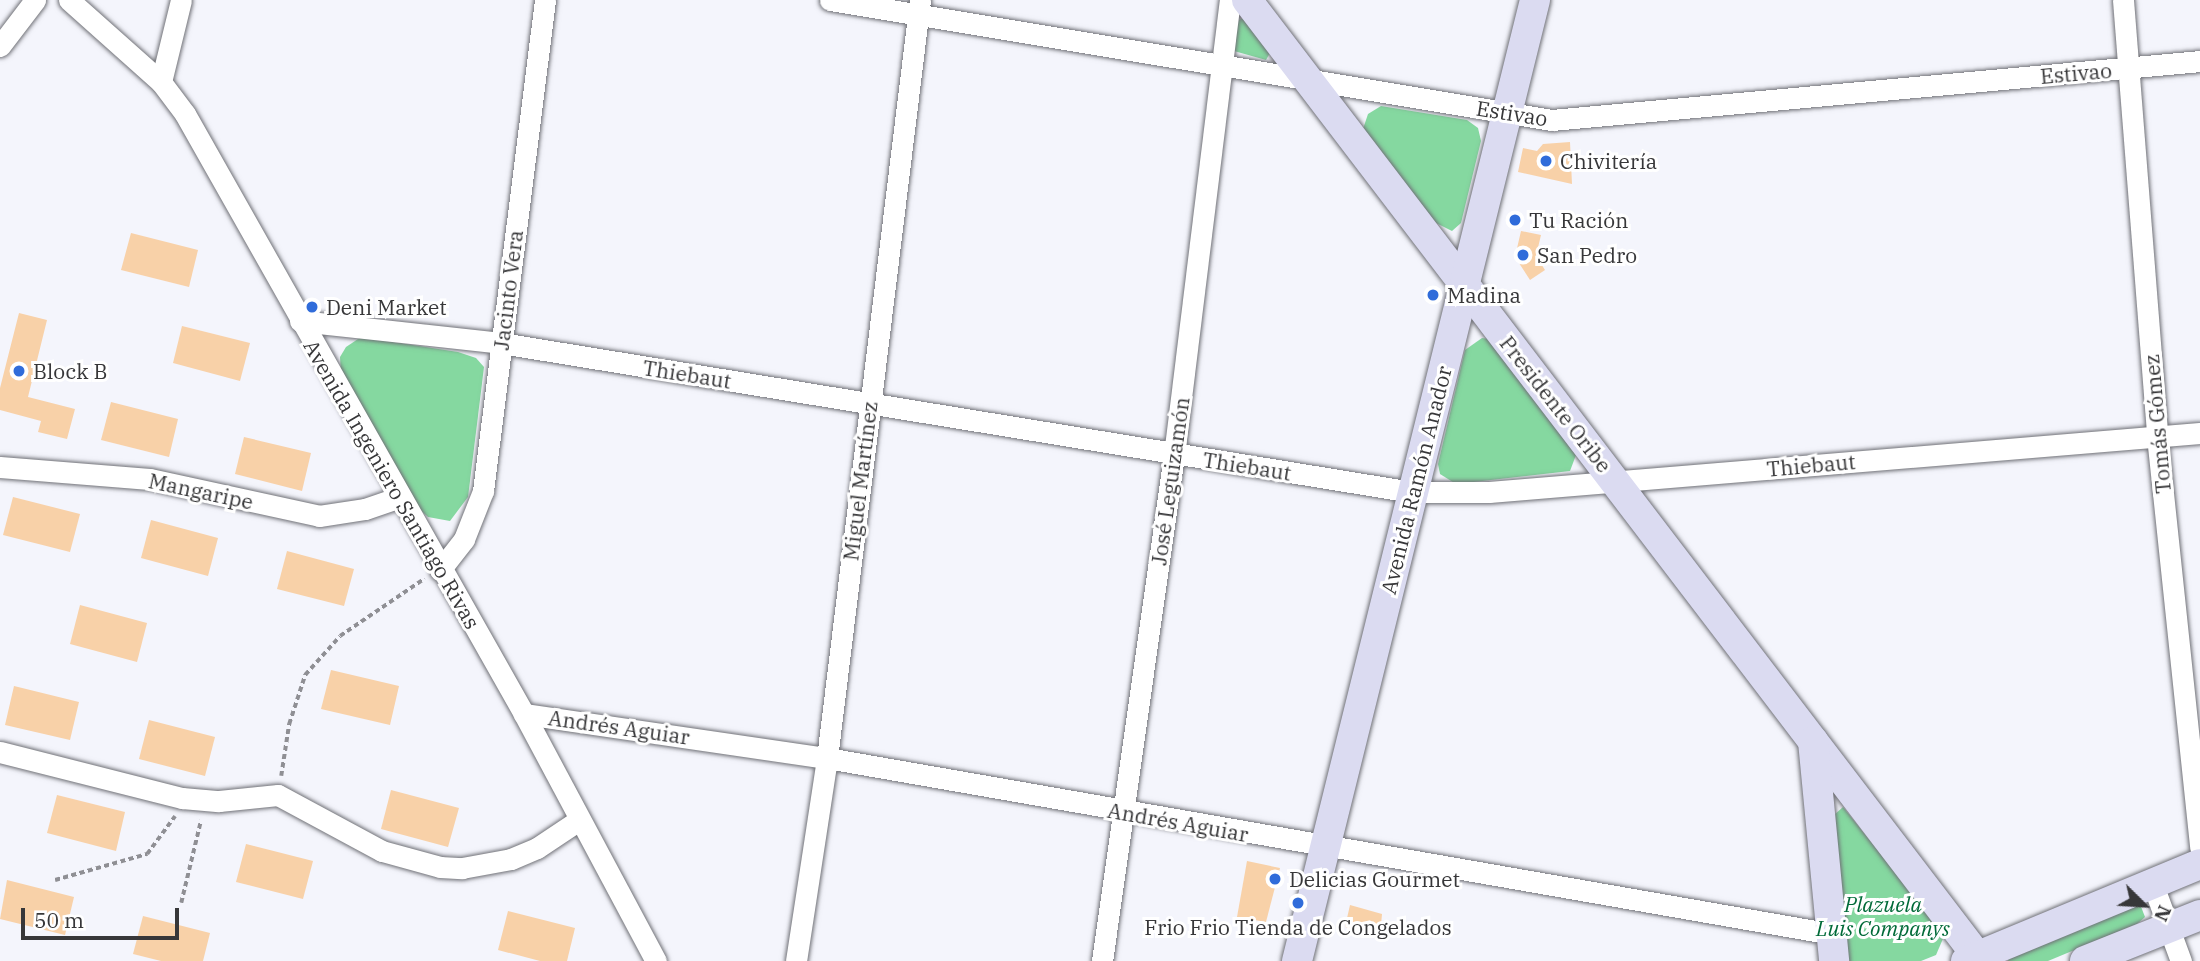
<!DOCTYPE html>
<meta charset="utf-8">
<style>
body{margin:0}
#map{position:relative;width:2200px;height:961px;overflow:hidden;background:#f4f5fc;font-family:"IBM Plex Serif",serif}
div>[style]{position:absolute}
.green>*{inset:0;background:#85d8a0}
.building>*{inset:0;background:#f8d1a8}
.path>*{height:3.5px;margin-top:-1.75px;transform-origin:0;background:repeating-linear-gradient(90deg,#8f8f94 0 5px,transparent 0 8.5px)}
.roads{filter:drop-shadow(0 0 2px #707177) drop-shadow(0 0 2px #707177)}
.street>*{height:21px;margin:-10.5px;padding:0 10.5px;transform-origin:10.5px;border-radius:10.5px;background:#fff}
.secondary>*{height:30px;margin:-15px;padding:0 15px;transform-origin:15px;border-radius:15px;background:#dbdbf1}
.dots>*{width:19px;height:19px;translate:-50% -50%;box-sizing:border-box;border:4px solid #fff;border-radius:50%}
span{translate:-50% -50%;white-space:nowrap;text-align:center;line-height:1.15;-webkit-text-stroke:6px #fff;paint-order:stroke}
.street-label{font-size:21px;color:#373739}
.poi-label{font-size:21px;color:#373739}
.left{translate:0 -50%;text-align:left}
.park-label{font-size:21px;color:#006a38;font-style:italic}
.north{position:absolute;left:2109px;top:870px;width:70px;height:70px;-webkit-text-stroke:5px #fff;paint-order:stroke;rotate:114deg;font-size:19px;font-weight:700;line-height:28px;text-align:center;color:#373739}
.north::after{content:'';display:block;margin:auto;width:24px;height:32px;background:#373739;clip-path:polygon(50% 0,100% 100%,50% 72%,0 100%)}
.scale{position:absolute;left:21px;top:908px;width:158px;height:32px;box-sizing:border-box;border:4px solid #373739;border-top:0;padding-left:9px;font-size:21px;line-height:24px;white-space:nowrap;color:#373739;-webkit-text-stroke:5px #fff;paint-order:stroke}
</style>
<div id="map">
<div class="green">
<i style="clip-path:polygon(1243px 18px,1271px 51px,1266px 60px,1234px 51px,1237px 21px)"></i>
<i style="clip-path:polygon(1381px 106px,1467px 120px,1478px 128px,1481px 141px,1461px 223px,1452px 231px,1432px 221px,1363px 129px,1368px 114px)"></i>
<i style="clip-path:polygon(361px 337px,458px 352px,476px 358px,484px 367px,468px 497px,450px 521px,428px 517px,415px 505px,341px 372px,340px 357px,346px 347px)"></i>
<i style="clip-path:polygon(1482px 338px,1489px 339px,1576px 455px,1570px 471px,1456px 484px,1440px 474px,1438px 464px,1465px 350px)"></i>
<i style="clip-path:polygon(1843px 807px,1945px 934px,1936px 955px,1921px 961px,1845px 961px,1834px 815px)"></i>
<i style="clip-path:polygon(2140px 904px,2145px 917px,2137px 924px,2048px 961px,2008px 961px,2010px 956px)"></i>
</div>
<div class="building">
<i style="clip-path:polygon(1570px 142px,1572px 184px,1518px 172px,1523px 148px,1537px 151px,1543px 144px)"></i>
<i style="clip-path:polygon(1521px 231px,1541px 235px,1536px 256px,1545px 270px,1530px 280px,1515px 257px)"></i>
<i style="clip-path:polygon(131px 233px,198px 250px,189px 287px,121px 270px)"></i>
<i style="clip-path:polygon(19px 313px,47px 320px,28px 397px,75px 409px,67px 439px,38px 432px,41px 421px,0 410px,0 388px)"></i>
<i style="clip-path:polygon(182px 326px,250px 343px,240px 381px,173px 363px)"></i>
<i style="clip-path:polygon(111px 402px,178px 419px,169px 457px,101px 440px)"></i>
<i style="clip-path:polygon(244px 437px,311px 453px,302px 491px,235px 474px)"></i>
<i style="clip-path:polygon(13px 497px,80px 514px,70px 552px,3px 535px)"></i>
<i style="clip-path:polygon(151px 520px,218px 538px,208px 576px,141px 558px)"></i>
<i style="clip-path:polygon(287px 551px,354px 569px,344px 606px,277px 589px)"></i>
<i style="clip-path:polygon(80px 605px,147px 623px,137px 662px,70px 644px)"></i>
<i style="clip-path:polygon(331px 670px,399px 686px,390px 725px,321px 709px)"></i>
<i style="clip-path:polygon(14px 686px,79px 702px,70px 740px,5px 725px)"></i>
<i style="clip-path:polygon(149px 720px,215px 737px,205px 776px,139px 759px)"></i>
<i style="clip-path:polygon(391px 790px,459px 808px,448px 847px,381px 829px)"></i>
<i style="clip-path:polygon(57px 795px,125px 812px,116px 851px,47px 833px)"></i>
<i style="clip-path:polygon(246px 844px,313px 861px,303px 899px,236px 882px)"></i>
<i style="clip-path:polygon(1247px 861px,1280px 868px,1266px 922px,1237px 917px)"></i>
<i style="clip-path:polygon(7px 880px,74px 897px,65px 935px,0 919px)"></i>
<i style="clip-path:polygon(1350px 905px,1382px 914px,1380px 936px,1345px 927px)"></i>
<i style="clip-path:polygon(508px 911px,575px 928px,567px 961px,540px 961px,498px 950px)"></i>
<i style="clip-path:polygon(143px 916px,210px 933px,203px 961px,161px 961px,133px 954px)"></i>
</div>
<div class="path">
<i style="left:281px;top:776px;width:53px;rotate:-81.3deg"></i>
<i style="left:289px;top:724px;width:52px;rotate:-71.9deg"></i>
<i style="left:305px;top:675px;width:52px;rotate:-48.1deg"></i>
<i style="left:340px;top:636px;width:102px;rotate:-34.2deg"></i>
<i style="left:55px;top:880px;width:96px;rotate:-15.8deg"></i>
<i style="left:147px;top:854px;width:47px;rotate:-53.6deg"></i>
<i style="left:181px;top:903px;width:85px;rotate:-76.5deg"></i>
</div>
<div class="roads">
<div class="street">
<i style="left:69px;top:0;width:123px;rotate:41.7deg"></i>
<i style="left:161px;top:82px;width:40px;rotate:53deg"></i>
<i style="left:185px;top:114px;width:689px;rotate:60.53deg"></i>
<i style="left:524px;top:714px;width:280px;rotate:61.9deg"></i>
<i style="left:830px;top:0;width:732px;rotate:9.44deg"></i>
<i style="left:1552px;top:120px;width:651px;rotate:-5.2deg"></i>
<i style="left:2123px;top:0;width:437px;rotate:85.5deg"></i>
<i style="left:2157px;top:436px;width:414px;rotate:84deg"></i>
<i style="left:0;top:46px;width:58px;rotate:-52.7deg"></i>
<i style="left:161px;top:82px;width:84px;rotate:-76.3deg"></i>
<i style="left:300px;top:321px;width:202px;rotate:6.2deg"></i>
<i style="left:501px;top:343px;width:923px;rotate:9.29deg"></i>
<i style="left:1412px;top:492px;width:77px"></i>
<i style="left:1489px;top:492px;width:713px;rotate:-4.74deg"></i>
<i style="left:0;top:467px;width:150px;rotate:4.6deg"></i>
<i style="left:150px;top:479px;width:173px;rotate:12.3deg"></i>
<i style="left:319px;top:516px;width:47px;rotate:-8.7deg"></i>
<i style="left:365px;top:509px;width:37px;rotate:-19deg"></i>
<i style="left:440px;top:570px;width:39px;rotate:-52deg"></i>
<i style="left:464px;top:539px;width:52px;rotate:-68.4deg"></i>
<i style="left:483px;top:491px;width:495px;rotate:-82.8deg"></i>
<i style="left:524px;top:714px;width:306px;rotate:8.3deg"></i>
<i style="left:827px;top:758px;width:1020px;rotate:9.93deg"></i>
<i style="left:0;top:752px;width:188px;rotate:14.2deg"></i>
<i style="left:182px;top:798px;width:37px;rotate:5deg"></i>
<i style="left:219px;top:801px;width:59px;rotate:-5.8deg"></i>
<i style="left:278px;top:795px;width:118px;rotate:28.3deg"></i>
<i style="left:382px;top:851px;width:60px;rotate:15.4deg"></i>
<i style="left:440px;top:867px;width:22px;rotate:3deg"></i>
<i style="left:462px;top:868px;width:50px;rotate:-10.4deg"></i>
<i style="left:511px;top:859px;width:28px;rotate:-23deg"></i>
<i style="left:537px;top:848px;width:50px;rotate:-33.7deg"></i>
<i style="left:2153px;top:885px;width:81px;rotate:69.8deg"></i>
<i style="left:796px;top:961px;width:205px;rotate:-81.3deg"></i>
<i style="left:827px;top:758px;width:764px;rotate:-83.01deg"></i>
<i style="left:1102px;top:961px;width:511px;rotate:-81.9deg"></i>
<i style="left:1174px;top:455px;width:458px;rotate:-83deg"></i>
</div>
<div class="secondary">
<i style="left:1247px;top:0;width:1209px;rotate:52.63deg"></i>
<i style="left:1813px;top:741px;width:221px;rotate:84.5deg"></i>
<i style="left:1297px;top:961px;width:990px;rotate:-76.09deg"></i>
<i style="left:1966px;top:961px;width:253px;rotate:-22.5deg"></i>
<i style="left:2085px;top:961px;width:124px;rotate:-21.8deg"></i>
</div>
</div>
<div class="dots">
<i style="left:1546px;top:161px;background:#306cda"></i>
<i style="left:1515px;top:220px;background:#306cda"></i>
<i style="left:1523px;top:255px;background:#306cda"></i>
<i style="left:1433px;top:295px;background:#306cda"></i>
<i style="left:312px;top:307px;background:#306cda"></i>
<i style="left:19px;top:371px;background:#306cda"></i>
<i style="left:1275px;top:879px;background:#306cda"></i>
<i style="left:1298px;top:903px;background:#306cda"></i>
</div>
<div class="street-label">
<span style="left:2076px;top:73px;rotate:-5deg">Estivao</span>
<span style="left:1512px;top:113px;rotate:9deg">Estivao</span>
<span style="left:508px;top:290px;rotate:-83deg">Jacinto Vera</span>
<span style="left:687px;top:374px;rotate:9deg">Thiebaut</span>
<span style="left:1556px;top:404px;rotate:52deg">Presidente Oribe</span>
<span style="left:2157px;top:424px;rotate:-95deg">Tomás Gómez</span>
<span style="left:1811px;top:465px;rotate:-5deg">Thiebaut</span>
<span style="left:1247px;top:466px;rotate:9deg">Thiebaut</span>
<span style="left:1416px;top:480px;rotate:-76deg">Avenida Ramón Anador</span>
<span style="left:860px;top:481px;rotate:-83deg">Miguel Martínez</span>
<span style="left:1170px;top:481px;rotate:-82deg">José Leguizamón</span>
<span style="left:392px;top:484px;rotate:60deg">Avenida Ingeniero Santiago Rivas</span>
<span style="left:201px;top:491px;rotate:12deg">Mangaripe</span>
<span style="left:619px;top:727px;rotate:8deg">Andrés Aguiar</span>
<span style="left:1178px;top:822px;rotate:10deg">Andrés Aguiar</span>
</div>
<div class="poi-label">
<span class="left" style="left:1560px;top:161px">Chivitería</span>
<span class="left" style="left:1529px;top:220px">Tu Ración</span>
<span class="left" style="left:1537px;top:255px">San Pedro</span>
<span class="left" style="left:1447px;top:295px">Madina</span>
<span class="left" style="left:326px;top:307px">Deni Market</span>
<span class="left" style="left:33px;top:371px">Block B</span>
<span class="left" style="left:1289px;top:879px">Delicias Gourmet</span>
<span style="left:1298px;top:927px">Frio Frio Tienda de Congelados</span>
</div>
<div class="park-label">
<span style="left:1883px;top:916px">Plazuela<br>Luis Companys</span>
</div>
<div class="north">N</div>
<div class="scale">50 m</div>
</div>
